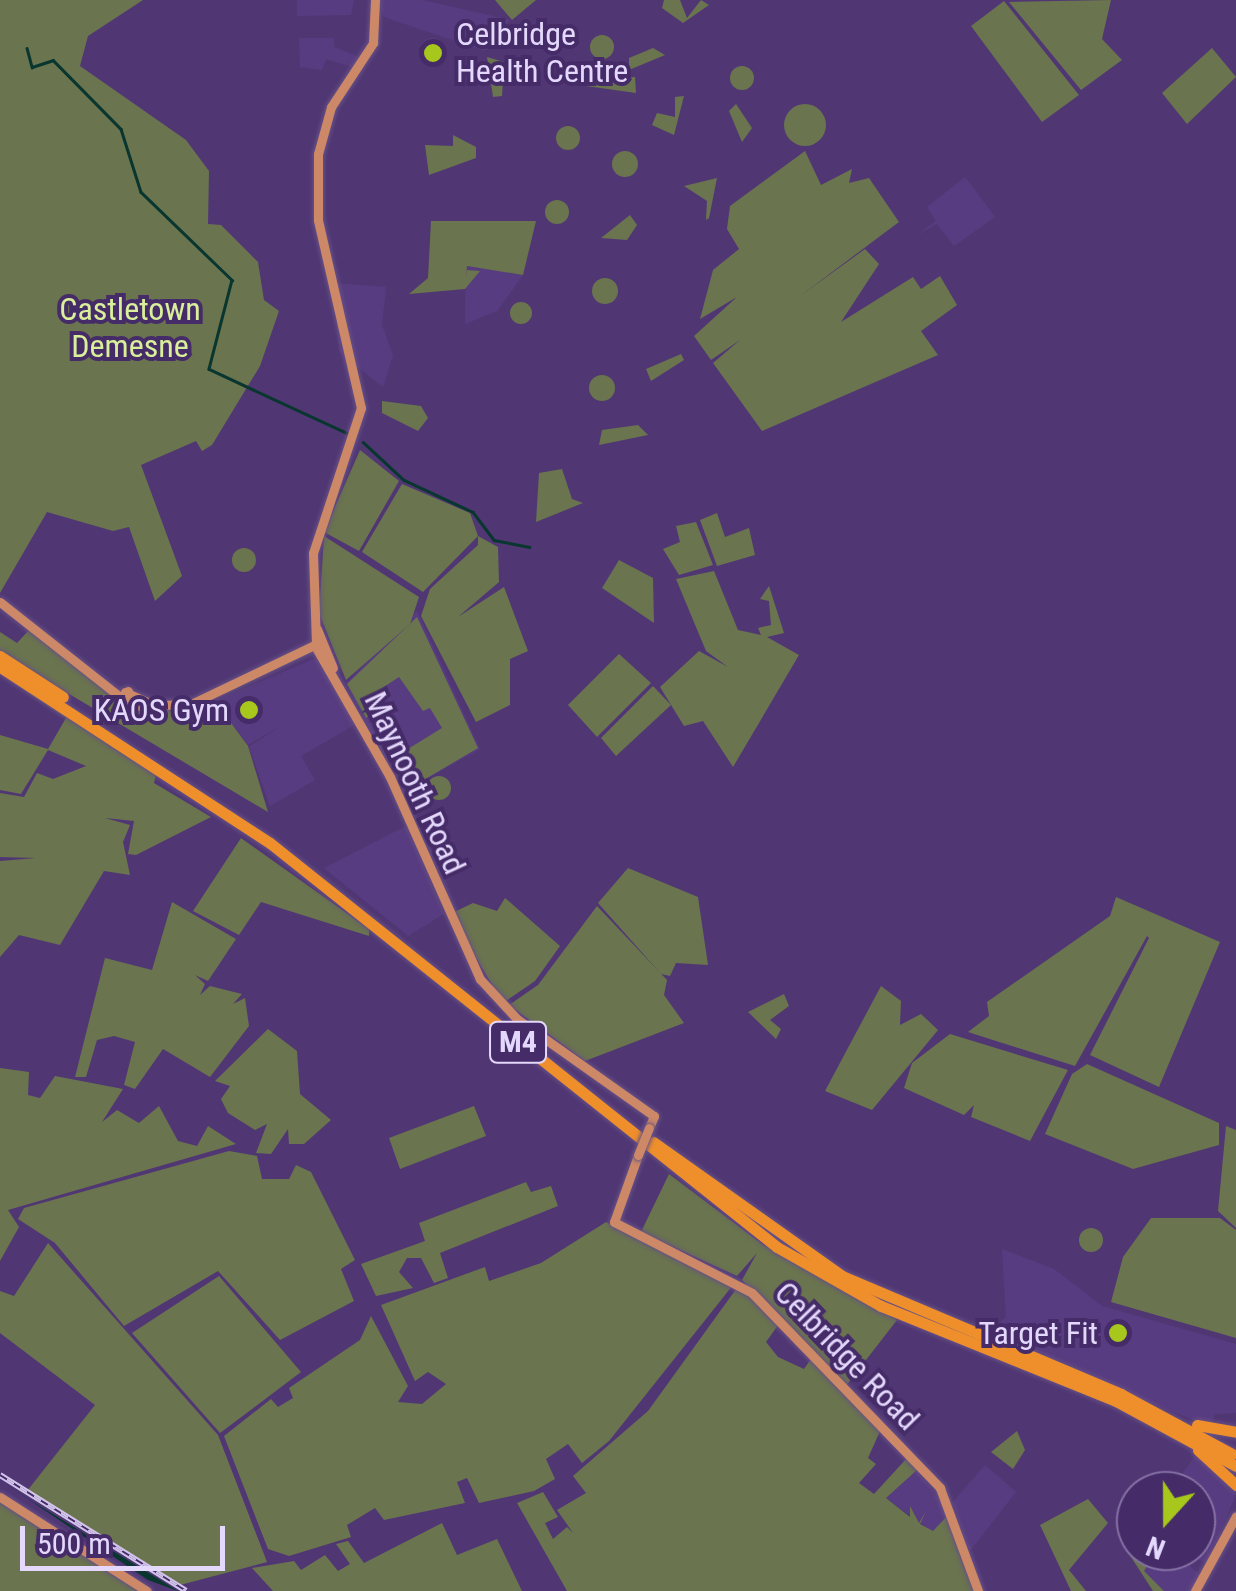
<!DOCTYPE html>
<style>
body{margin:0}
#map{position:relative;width:1236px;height:1591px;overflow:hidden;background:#503774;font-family:"Roboto Condensed",sans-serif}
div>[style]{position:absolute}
.built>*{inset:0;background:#583c81}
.round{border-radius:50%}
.green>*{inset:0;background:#6a744e}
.water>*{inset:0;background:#09362f}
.stream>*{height:2.5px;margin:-1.25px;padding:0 1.25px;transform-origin:1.25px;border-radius:1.25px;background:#09362f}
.roads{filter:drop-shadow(0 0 2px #675185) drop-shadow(0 0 2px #675185)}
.major>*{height:9px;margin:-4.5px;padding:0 4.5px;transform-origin:4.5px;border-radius:4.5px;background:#cc8867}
.highway>*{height:11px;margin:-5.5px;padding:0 5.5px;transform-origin:5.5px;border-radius:5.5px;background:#ef8f2b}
.rail>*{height:6px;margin-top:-3px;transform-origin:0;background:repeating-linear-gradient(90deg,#452c68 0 8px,#d2c4ec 0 16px);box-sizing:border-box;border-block:2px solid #d2c4ec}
.bridges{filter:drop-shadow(0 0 2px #675185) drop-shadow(0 0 2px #675185)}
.major-bridge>*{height:9px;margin:-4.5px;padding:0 4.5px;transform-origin:4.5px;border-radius:4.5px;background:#cc8867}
.dots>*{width:28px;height:28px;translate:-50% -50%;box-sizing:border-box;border:5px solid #452c68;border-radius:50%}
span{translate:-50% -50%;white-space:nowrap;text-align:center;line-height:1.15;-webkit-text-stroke:8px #452c68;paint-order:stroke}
.shield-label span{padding:2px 8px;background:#452c68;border:2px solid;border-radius:8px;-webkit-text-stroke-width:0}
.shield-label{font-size:30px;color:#e4d8fd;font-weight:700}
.poi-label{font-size:32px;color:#e4d8fd}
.left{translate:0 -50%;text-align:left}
.right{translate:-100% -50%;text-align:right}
.park-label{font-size:32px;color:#d9ef9a}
.street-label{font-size:32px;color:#e4d8fd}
.north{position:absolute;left:1116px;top:1471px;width:100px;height:100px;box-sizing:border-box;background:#452c68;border:2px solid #8571a4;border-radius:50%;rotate:201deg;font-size:28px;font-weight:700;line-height:40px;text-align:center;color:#e4d8fd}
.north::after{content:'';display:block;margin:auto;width:35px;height:45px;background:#a8c71c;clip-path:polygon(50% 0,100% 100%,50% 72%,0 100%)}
.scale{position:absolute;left:20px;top:1526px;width:205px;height:45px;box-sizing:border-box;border:5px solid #e4d8fd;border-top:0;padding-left:12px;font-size:30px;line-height:35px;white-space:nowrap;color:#e4d8fd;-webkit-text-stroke:8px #452c68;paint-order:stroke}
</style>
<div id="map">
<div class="built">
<i style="clip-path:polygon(297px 0,354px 0,351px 15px,297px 16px)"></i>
<i style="clip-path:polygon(378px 0,422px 0,510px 20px,485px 51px,384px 17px)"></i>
<i class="round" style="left:420px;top:38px;width:24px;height:24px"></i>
<i style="clip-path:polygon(299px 38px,334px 38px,334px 47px,364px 59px,356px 68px,326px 59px,322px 70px,300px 67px)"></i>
<i style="clip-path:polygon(965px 177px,995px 217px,954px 246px,937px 224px,917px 235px,936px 221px,927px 207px)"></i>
<i style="clip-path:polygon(466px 266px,523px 275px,497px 311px,465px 324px)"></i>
<i style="clip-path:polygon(334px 283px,386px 287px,382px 325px,393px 355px,383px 387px,339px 352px)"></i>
<i style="clip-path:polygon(417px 611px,480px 749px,421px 782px,404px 758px,388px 764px,346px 683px)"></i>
<i style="clip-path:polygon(316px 658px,356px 724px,301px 756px,315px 780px,270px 806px,249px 747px,282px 725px,248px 745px,215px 701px)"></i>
<i style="clip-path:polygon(406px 826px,444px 914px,408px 936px,324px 868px)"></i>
<i style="clip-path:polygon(1002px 1249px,1054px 1269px,1102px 1306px,1236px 1344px,1236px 1413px,1215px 1414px,1210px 1427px,985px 1335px,1006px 1317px)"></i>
<i style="clip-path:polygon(1197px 1453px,1236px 1495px,1206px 1564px,1186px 1551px,1196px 1551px,1196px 1491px,1170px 1491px)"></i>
<i style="clip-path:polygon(985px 1465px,1016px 1492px,969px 1552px,953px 1502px)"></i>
<i style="clip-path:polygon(917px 1470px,949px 1514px,933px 1532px,886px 1498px)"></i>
<i style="clip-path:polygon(1142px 1551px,1171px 1551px,1201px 1575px,1190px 1591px,1164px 1591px,1143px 1571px)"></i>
</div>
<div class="green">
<i style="clip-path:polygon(0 0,143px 0,88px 36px,80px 66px,186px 140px,209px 171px,208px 224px,221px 225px,258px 262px,264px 300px,279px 311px,260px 366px,212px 445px,202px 451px,196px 441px,141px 465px,182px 576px,155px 601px,129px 527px,113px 531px,47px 512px,0 593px)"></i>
<i style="clip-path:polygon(495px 0,536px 0,512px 20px)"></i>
<i style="clip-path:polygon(664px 0,680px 0,687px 18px,701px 0,709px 5px,683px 23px,662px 8px)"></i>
<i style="clip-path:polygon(1111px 0,1102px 39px,1122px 60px,1081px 90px,1009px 2px)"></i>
<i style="clip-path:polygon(1004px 1px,1079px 95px,1042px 122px,971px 26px)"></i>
<i class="round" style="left:590px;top:35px;width:24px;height:24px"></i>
<i style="clip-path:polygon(653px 48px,665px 55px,629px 70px,629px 58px)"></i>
<i style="clip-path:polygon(1212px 48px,1236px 77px,1187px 124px,1162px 93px)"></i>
<i style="clip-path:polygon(487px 57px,504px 62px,502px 96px,493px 97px)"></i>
<i class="round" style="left:730px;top:66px;width:24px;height:24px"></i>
<i style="clip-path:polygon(635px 77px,636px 93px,586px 86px,590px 81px)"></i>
<i style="clip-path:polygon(684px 96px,674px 135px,652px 125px,657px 113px,675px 117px,675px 97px)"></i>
<i class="round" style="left:784px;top:104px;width:42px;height:42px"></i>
<i style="clip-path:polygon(736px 104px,752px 128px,742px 142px,729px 111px)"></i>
<i class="round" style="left:556px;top:126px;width:24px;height:24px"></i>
<i style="clip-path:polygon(453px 135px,476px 147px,476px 158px,429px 175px,425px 145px,453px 146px)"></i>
<i style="clip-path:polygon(805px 151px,821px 185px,852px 169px,849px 183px,869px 178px,899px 222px,800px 296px,865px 249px,879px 264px,841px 322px,913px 277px,921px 289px,940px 276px,957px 305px,921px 331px,938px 355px,762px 431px,713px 363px,740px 340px,711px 360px,694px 336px,737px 297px,700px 319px,713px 270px,739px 249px,727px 229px,730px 206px)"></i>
<i class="round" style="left:612px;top:151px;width:26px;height:26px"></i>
<i style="clip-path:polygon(717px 178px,709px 218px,706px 220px,707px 201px,684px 186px)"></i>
<i class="round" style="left:545px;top:200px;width:24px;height:24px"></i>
<i style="clip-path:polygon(630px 215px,637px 225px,627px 240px,601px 238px)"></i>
<i style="clip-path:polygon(431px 221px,536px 221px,523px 275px,467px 266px,466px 279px,467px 270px,480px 271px,465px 289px,409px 294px,428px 278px)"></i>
<i class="round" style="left:592px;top:278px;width:26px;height:26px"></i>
<i class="round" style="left:510px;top:302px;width:22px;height:22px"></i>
<i style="clip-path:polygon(681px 354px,684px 360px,651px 381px,646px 369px)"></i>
<i class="round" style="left:589px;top:375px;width:26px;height:26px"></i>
<i style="clip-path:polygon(382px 401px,421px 406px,428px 418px,418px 431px,382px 413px)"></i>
<i style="clip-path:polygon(638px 425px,648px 435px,599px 445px,602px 430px)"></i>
<i style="clip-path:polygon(360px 450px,399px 481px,359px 551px,324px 532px)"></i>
<i style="clip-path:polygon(562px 469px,572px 499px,583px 503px,536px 522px,539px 473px)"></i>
<i style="clip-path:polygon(402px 484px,470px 513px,478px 536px,498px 547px,499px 582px,458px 617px,504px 587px,528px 651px,510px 659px,510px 705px,476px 722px,421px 616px,430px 589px,478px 545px,478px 536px,423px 592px,362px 552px)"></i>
<i style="clip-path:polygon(717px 513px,725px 537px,749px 528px,755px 555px,717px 566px,700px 520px)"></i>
<i style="clip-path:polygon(696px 522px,713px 565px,679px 575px,663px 549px,680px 542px,676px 526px)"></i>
<i style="clip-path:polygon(324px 536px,419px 597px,410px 624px,346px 680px,319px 613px)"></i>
<i class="round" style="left:232px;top:548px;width:24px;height:24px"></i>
<i style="clip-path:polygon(619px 560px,653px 578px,654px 623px,602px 588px)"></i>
<i style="clip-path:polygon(714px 571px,738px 630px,761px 635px,758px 628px,771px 625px,769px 601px,760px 599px,769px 586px,784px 633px,767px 637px,799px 655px,733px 767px,703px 721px,684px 726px,660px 687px,699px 651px,728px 667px,706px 651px,676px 579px)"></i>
<i style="clip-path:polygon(417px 617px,478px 748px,422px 781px,403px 752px,442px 728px,430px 708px,423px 711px,399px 677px,370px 696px,377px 710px,366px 718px,347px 684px)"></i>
<i style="clip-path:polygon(29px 630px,114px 696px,147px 707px,215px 701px,248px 746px,268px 812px,0 653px,0 632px,17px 643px)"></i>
<i style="clip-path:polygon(619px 654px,651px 683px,597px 737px,568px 705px)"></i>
<i style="clip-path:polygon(0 674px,156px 775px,154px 783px,211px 817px,136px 855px,128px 854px,134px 821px,105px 818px,130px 825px,123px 842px,130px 875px,104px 871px,60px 945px,19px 935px,0 957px,0 861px,36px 858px,0 857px,0 793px,24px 797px,37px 773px,53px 779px,86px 766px,48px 750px,21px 794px,0 790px,0 735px,48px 749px,66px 718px)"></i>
<i style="clip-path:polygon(653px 686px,671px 705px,616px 756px,601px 738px)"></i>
<i class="round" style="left:427px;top:776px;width:24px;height:24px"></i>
<i style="clip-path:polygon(241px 838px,369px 929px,369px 936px,261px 902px,239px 935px,193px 911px)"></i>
<i style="clip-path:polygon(628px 868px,698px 897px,708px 965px,676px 963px,670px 976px,661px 974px,598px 903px)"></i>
<i style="clip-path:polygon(1116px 897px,1220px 942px,1159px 1087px,1090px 1055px,1149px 938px,1147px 936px,1075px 1066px,968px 1032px,989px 1016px,987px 1002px,1110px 916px)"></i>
<i style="clip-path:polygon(505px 898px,560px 946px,535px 981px,503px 1003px,450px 914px,473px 903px,497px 911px)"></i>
<i style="clip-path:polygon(172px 902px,236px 939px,208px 981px,195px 975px,205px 984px,200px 995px,210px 986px,242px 994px,233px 1004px,245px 998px,249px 1026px,210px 1077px,163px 1049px,135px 1089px,124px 1085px,135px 1042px,114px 1036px,97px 1040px,86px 1077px,75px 1077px,105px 958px,152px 970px)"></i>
<i style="clip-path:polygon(597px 906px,667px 980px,664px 995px,684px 1023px,585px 1061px,509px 1005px,538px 985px)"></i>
<i style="clip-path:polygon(881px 986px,901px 1001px,900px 1025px,921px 1014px,938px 1030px,872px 1110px,825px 1091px)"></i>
<i style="clip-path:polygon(784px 994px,789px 1006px,770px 1020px,781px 1029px,776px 1039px,748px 1012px)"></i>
<i style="clip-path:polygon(268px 1029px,297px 1051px,300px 1094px,331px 1120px,304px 1144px,289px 1144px,288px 1129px,271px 1154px,256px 1153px,267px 1124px,255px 1130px,228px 1113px,221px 1099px,230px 1086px,215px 1081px)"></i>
<i style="clip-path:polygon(950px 1034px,1068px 1070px,1030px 1141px,971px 1117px,974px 1105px,964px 1115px,904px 1088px,912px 1063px)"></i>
<i style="clip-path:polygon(1087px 1064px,1219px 1123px,1219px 1145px,1133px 1169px,1045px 1134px,1072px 1074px)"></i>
<i style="clip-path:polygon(0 1068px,29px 1072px,28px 1095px,40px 1098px,55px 1076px,123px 1089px,102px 1122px,117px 1110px,139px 1123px,159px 1106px,178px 1141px,197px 1146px,208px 1126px,236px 1144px,8px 1210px,19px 1227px,0 1261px)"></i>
<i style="clip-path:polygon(474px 1106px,486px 1136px,400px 1169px,389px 1138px)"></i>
<i style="clip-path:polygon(1226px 1126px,1236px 1130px,1236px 1228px,1218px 1211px)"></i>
<i style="clip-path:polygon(229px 1151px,257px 1156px,262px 1179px,289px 1179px,296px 1165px,311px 1172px,355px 1260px,341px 1269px,354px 1301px,280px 1340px,218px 1271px,124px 1326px,55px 1243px,18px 1219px,24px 1208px)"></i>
<i style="clip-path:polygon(669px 1174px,762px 1244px,897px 1320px,845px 1387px,742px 1280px,757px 1253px,737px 1276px,641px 1232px)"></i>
<i style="clip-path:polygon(526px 1182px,531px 1192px,551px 1186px,558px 1206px,440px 1253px,448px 1278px,434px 1283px,421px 1258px,407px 1258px,399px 1272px,413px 1288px,376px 1296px,361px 1264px,425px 1241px,419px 1223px)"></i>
<i style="clip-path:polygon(1151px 1218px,1220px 1218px,1236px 1230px,1236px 1338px,1111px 1302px,1123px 1257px)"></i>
<i style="clip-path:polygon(606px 1222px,733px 1285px,609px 1441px,582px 1463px,568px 1444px,546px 1459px,555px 1479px,534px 1491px,479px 1503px,467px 1478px,457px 1482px,465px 1503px,384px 1520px,375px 1508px,347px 1525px,351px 1537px,289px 1556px,268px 1549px,224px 1436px,271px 1399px,278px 1407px,293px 1398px,289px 1388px,360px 1340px,371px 1316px,408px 1386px,398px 1402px,422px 1404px,446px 1384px,428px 1372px,415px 1381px,381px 1305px,485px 1267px,489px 1281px,541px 1263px)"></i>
<i class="round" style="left:1079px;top:1228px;width:24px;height:24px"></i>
<i style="clip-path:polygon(48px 1243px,218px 1435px,267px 1562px,180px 1585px,27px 1491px,95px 1405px,0 1333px,0 1291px,14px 1296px)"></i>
<i style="clip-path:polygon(219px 1276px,301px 1372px,220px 1433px,132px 1333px)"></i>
<i style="clip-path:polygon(739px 1285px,779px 1324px,766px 1342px,778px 1357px,804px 1369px,811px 1359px,881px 1429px,868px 1458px,876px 1464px,859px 1483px,874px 1494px,907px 1458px,917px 1470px,886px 1498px,910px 1517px,910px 1506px,919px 1523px,926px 1511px,920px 1524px,933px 1531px,949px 1514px,975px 1591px,567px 1591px,517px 1503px,543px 1492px,558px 1517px,545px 1523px,553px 1539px,567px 1527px,573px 1533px,557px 1510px,586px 1493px,573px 1476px,648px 1411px)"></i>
<i style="clip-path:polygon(1017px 1431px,1025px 1450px,1013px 1469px,991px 1452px)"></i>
<i style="clip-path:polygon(1088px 1499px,1108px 1523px,1069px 1570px,1086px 1591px,1071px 1591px,1040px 1525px)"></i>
<i style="clip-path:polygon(0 1501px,142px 1591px,0 1591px)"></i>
<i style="clip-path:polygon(442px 1523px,457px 1555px,497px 1539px,522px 1591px,273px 1591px,252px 1568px,294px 1561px,301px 1570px,325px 1555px,338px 1571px,350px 1564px,336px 1544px,348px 1541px,364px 1563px)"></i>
<i style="clip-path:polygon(1136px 1523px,1136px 1551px,1149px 1563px,1144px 1571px,1164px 1591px,1153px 1591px,1122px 1543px)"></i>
</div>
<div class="water">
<i style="clip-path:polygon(0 1480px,30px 1500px,178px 1591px,148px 1580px)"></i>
</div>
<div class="stream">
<i style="left:27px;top:48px;width:20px;rotate:75deg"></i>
<i style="left:32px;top:67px;width:22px;rotate:-18deg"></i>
<i style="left:53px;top:60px;width:97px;rotate:45.4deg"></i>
<i style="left:121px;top:129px;width:66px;rotate:72.4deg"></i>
<i style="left:141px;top:192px;width:127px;rotate:44deg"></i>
<i style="left:232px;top:280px;width:92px;rotate:104.5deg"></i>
<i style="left:209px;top:369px;width:152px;rotate:24.9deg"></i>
<i style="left:363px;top:442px;width:56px;rotate:42.8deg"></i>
<i style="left:404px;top:480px;width:76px;rotate:24.9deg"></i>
<i style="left:473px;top:512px;width:35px;rotate:53deg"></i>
<i style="left:494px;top:540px;width:36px;rotate:11deg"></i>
</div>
<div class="roads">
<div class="major">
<i style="left:0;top:602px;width:158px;rotate:38.3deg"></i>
<i style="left:317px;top:629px;width:42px;rotate:67.7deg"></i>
<i style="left:315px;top:646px;width:151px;rotate:60.2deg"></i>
<i style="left:390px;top:777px;width:221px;rotate:66deg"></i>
<i style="left:480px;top:979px;width:54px;rotate:47.2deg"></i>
<i style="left:517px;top:1019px;width:168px;rotate:35.3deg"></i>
<i style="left:654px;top:1116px;width:13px;rotate:113deg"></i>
<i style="left:128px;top:691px;width:15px;rotate:82deg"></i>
<i style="left:130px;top:706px;width:61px;rotate:-1.9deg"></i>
<i style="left:191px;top:704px;width:139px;rotate:-25.6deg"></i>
<i style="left:316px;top:644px;width:91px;rotate:-91.9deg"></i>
<i style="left:313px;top:553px;width:153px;rotate:-71.7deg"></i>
<i style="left:361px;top:408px;width:193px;rotate:-102.9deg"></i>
<i style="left:318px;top:220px;width:66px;rotate:-90deg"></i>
<i style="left:318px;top:154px;width:49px;rotate:-74.5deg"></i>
<i style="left:331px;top:107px;width:77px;rotate:-56.7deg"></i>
<i style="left:373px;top:43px;width:43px;rotate:-87.3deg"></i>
<i style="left:125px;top:692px;width:32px;rotate:24deg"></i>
<i style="left:638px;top:1155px;width:71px;rotate:109.7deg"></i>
<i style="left:614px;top:1222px;width:155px;rotate:27.2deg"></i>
<i style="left:752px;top:1293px;width:271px;rotate:46deg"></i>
<i style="left:940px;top:1488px;width:110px;rotate:69.7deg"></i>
<i style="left:0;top:1497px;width:174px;rotate:32.6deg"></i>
<i style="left:1195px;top:1591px;width:85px;rotate:-61.3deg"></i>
</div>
<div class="highway">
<i style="left:0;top:656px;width:75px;rotate:33.1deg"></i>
<i style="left:0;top:667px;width:322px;rotate:33.1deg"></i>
<i style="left:270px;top:843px;width:648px;rotate:38.55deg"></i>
<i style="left:777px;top:1247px;width:120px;rotate:29.6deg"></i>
<i style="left:881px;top:1306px;width:253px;rotate:22deg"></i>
<i style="left:1116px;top:1401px;width:136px;rotate:28.4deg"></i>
<i style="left:653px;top:1142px;width:232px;rotate:35.3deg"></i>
<i style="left:842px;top:1276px;width:303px;rotate:22.9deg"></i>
<i style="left:1121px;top:1394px;width:126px;rotate:28.4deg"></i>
<i style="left:1197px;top:1425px;width:40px;rotate:10deg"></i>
<i style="left:1198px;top:1450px;width:52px;rotate:42.6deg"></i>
</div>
</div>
<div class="rail">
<i style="left:0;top:1475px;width:219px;rotate:31.9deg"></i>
</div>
<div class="bridges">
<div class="major-bridge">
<i style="left:638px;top:1155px;width:29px;rotate:-68deg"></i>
</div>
</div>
<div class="dots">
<i style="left:433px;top:53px;background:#a8c71c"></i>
<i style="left:249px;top:710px;background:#a8c71c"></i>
<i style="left:1118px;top:1333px;background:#a8c71c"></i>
</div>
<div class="shield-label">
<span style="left:518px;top:1042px">M4</span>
</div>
<div class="poi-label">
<span class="left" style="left:456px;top:53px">Celbridge<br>Health Centre</span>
<span class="right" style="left:229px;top:710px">KAOS Gym</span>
<span class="right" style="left:1098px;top:1333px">Target Fit</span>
</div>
<div class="park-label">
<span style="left:130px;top:328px">Castletown<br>Demesne</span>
</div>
<div class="street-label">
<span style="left:415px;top:783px;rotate:65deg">Maynooth Road</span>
<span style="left:847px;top:1356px;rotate:46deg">Celbridge Road</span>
</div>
<div class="north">N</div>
<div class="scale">500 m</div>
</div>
